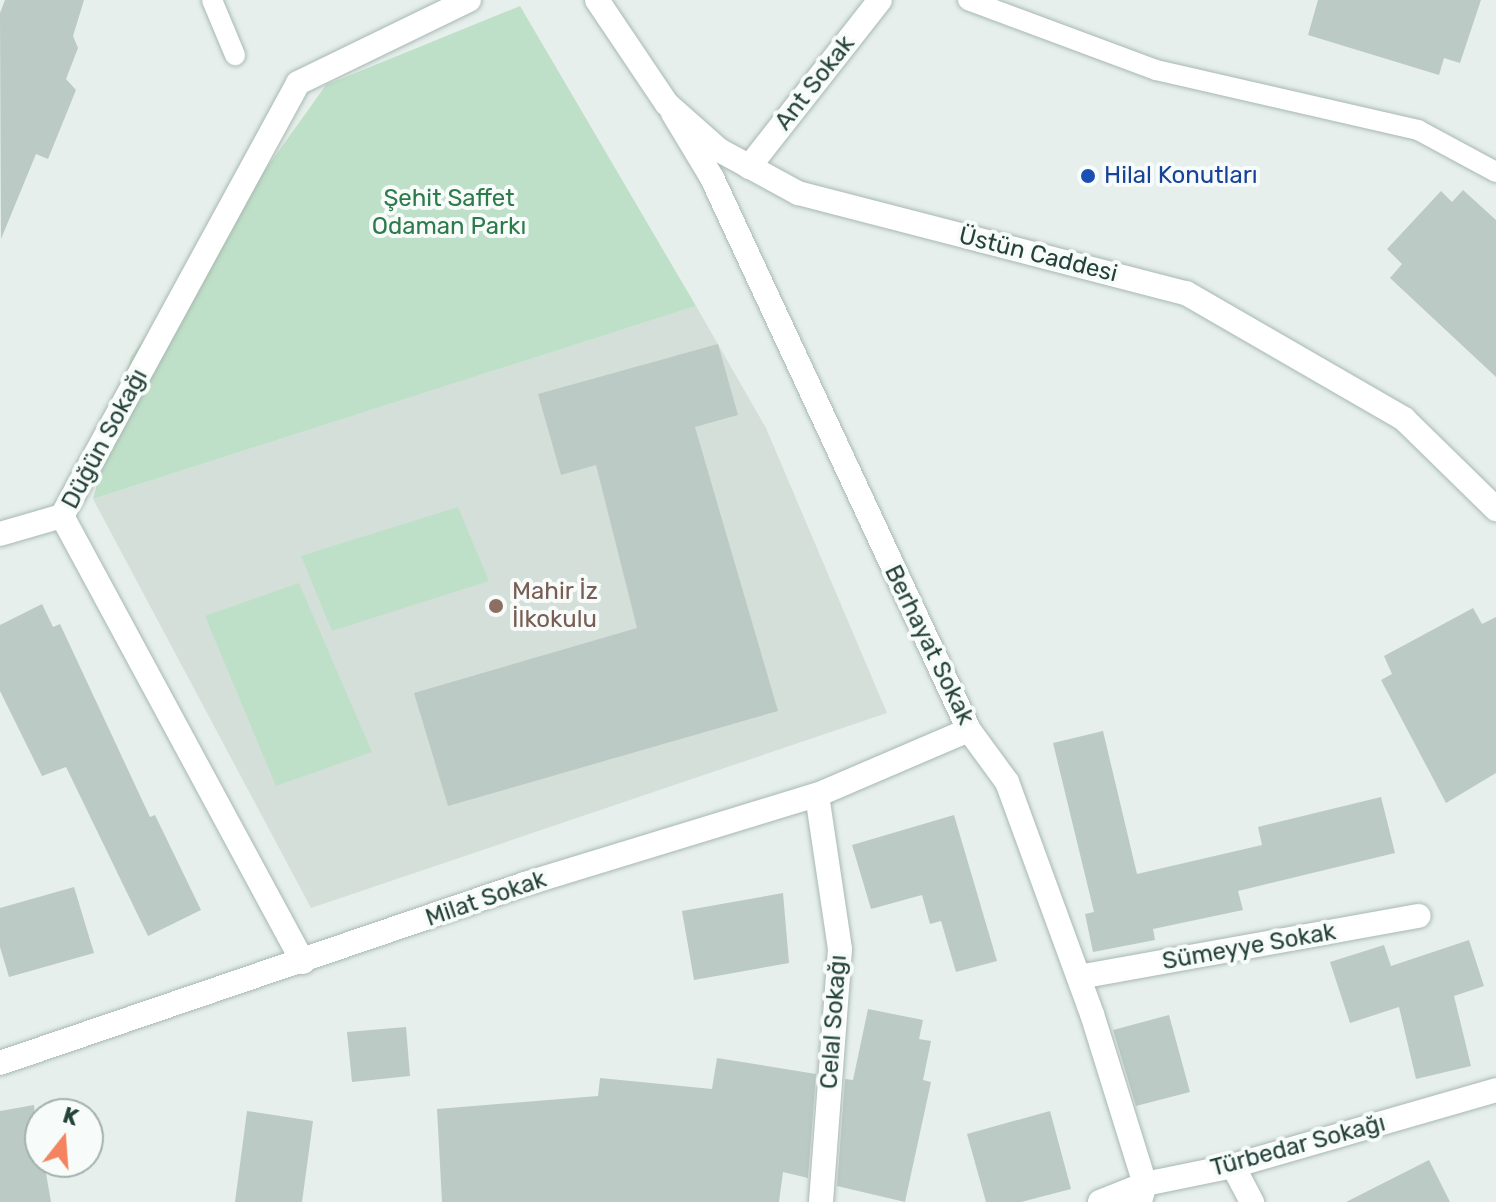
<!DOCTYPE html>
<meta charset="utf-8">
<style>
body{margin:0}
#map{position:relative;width:1496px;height:1202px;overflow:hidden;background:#e6efeb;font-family:Rubik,sans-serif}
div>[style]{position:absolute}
.built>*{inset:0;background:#d4dfda}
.green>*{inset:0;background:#bfe0c8}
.building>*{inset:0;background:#bbcac4}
.roads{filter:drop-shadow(0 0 2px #a8b8b2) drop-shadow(0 0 2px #a8b8b2)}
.lane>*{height:20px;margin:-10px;padding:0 10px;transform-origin:10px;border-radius:10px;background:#fff}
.street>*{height:24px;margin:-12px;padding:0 12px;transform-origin:12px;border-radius:12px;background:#fff}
.secondary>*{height:24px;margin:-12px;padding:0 12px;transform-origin:12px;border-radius:12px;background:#fff}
.dots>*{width:22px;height:22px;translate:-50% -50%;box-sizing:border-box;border:4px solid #f7fbf9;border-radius:50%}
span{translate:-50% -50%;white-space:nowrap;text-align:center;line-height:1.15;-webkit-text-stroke:8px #f7fbf9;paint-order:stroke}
.street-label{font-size:24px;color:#24423a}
.transit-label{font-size:24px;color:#164399}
.left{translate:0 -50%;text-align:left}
.park-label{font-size:24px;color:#2d7a4b}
.education-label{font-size:24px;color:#785e54}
.north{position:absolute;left:24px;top:1098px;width:80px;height:80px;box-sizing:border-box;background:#f7fbf9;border:2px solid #a3b1ad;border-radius:50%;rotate:17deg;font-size:22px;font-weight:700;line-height:32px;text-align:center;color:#24423a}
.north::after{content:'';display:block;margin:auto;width:28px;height:36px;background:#f4845f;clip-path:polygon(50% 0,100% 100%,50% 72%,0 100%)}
</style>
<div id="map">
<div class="built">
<i style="clip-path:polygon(696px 306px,766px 428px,887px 713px,311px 908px,93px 499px)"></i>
</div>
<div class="green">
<i style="clip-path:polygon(520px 6px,696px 306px,93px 499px,131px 357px,326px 85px)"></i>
<i style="clip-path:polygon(458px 507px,489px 581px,332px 631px,301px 556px)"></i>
<i style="clip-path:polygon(299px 583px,372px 752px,276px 786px,205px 616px)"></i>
</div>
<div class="building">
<i style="clip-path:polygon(5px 0,84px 0,73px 36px,78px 48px,66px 79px,76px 90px,48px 159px,36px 154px,1px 239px,0 13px)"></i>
<i style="clip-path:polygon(1318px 0,1481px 0,1460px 63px,1444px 58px,1439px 75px,1308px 35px)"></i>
<i style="clip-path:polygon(1463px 190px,1496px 220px,1496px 377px,1390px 278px,1402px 264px,1387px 249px,1441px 191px,1452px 202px)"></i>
<i style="clip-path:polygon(718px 344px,738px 415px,695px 427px,778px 711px,448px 806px,414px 693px,637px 628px,596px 465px,561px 475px,538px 394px)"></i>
<i style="clip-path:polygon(42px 604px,53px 627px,60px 624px,150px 817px,155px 815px,201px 910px,148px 936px,66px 767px,42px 776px,0 691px,0 625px)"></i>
<i style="clip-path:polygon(1473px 608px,1482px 624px,1496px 617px,1496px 773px,1446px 803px,1381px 680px,1392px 674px,1384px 656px)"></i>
<i style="clip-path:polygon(1103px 731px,1137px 874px,1262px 845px,1258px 827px,1381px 797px,1395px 853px,1238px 891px,1243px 910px,1153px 929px,1155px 940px,1093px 952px,1085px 914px,1094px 912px,1053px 743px)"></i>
<i style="clip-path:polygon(954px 815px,997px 961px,956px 972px,941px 921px,930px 924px,922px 895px,871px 909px,852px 845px)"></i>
<i style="clip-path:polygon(74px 887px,94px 953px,9px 977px,0 947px,0 908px)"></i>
<i style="clip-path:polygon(783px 893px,789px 963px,694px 980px,682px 911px)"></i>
<i style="clip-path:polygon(1469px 940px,1484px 986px,1454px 996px,1471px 1066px,1416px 1079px,1399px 1007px,1350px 1023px,1330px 962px,1384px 945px,1391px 966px)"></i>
<i style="clip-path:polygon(868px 1009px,923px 1020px,919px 1039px,931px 1041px,923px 1080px,931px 1082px,905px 1202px,837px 1186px,845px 1079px,853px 1080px)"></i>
<i style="clip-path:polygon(1169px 1015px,1190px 1092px,1136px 1106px,1113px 1030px)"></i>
<i style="clip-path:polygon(406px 1027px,410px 1076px,352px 1082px,347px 1032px)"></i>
<i style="clip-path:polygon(717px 1058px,816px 1074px,808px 1178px,783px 1172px,779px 1202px,442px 1202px,437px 1109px,598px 1096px,600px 1078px,712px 1089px)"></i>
<i style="clip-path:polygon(34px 1105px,40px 1162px,44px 1162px,51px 1202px,0 1202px,0 1111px)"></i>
<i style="clip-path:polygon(247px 1111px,313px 1121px,302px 1202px,235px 1202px)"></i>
<i style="clip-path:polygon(1050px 1111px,1071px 1189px,1021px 1202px,986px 1202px,967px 1134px)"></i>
<i style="clip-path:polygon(1429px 1160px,1450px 1202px,1346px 1202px)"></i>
</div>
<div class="roads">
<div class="lane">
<i style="left:212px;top:0;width:60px;rotate:67.3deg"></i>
<i style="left:968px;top:0;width:201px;rotate:20.4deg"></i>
<i style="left:1156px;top:70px;width:269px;rotate:12.9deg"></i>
<i style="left:1418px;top:130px;width:89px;rotate:28.3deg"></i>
</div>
<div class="street">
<i style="left:673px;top:113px;width:76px;rotate:59deg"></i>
<i style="left:712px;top:178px;width:609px;rotate:65.03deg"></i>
<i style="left:969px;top:730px;width:64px;rotate:53.8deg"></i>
<i style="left:1007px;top:782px;width:247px;rotate:69.9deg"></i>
<i style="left:1092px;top:1014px;width:178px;rotate:72.7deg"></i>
<i style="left:1145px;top:1184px;width:19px;rotate:106deg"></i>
<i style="left:749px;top:167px;width:212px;rotate:-51.9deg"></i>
<i style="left:0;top:534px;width:65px;rotate:-16.2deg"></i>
<i style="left:817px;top:795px;width:156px;rotate:81.5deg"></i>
<i style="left:840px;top:949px;width:254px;rotate:94.3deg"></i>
<i style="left:303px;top:962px;width:507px;rotate:-118.38deg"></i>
<i style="left:62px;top:516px;width:493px;rotate:-61.4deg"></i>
<i style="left:298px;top:83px;width:190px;rotate:-25.9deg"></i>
<i style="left:1079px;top:977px;width:345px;rotate:-10.2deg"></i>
<i style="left:0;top:1063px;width:555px;rotate:-18.83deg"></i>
<i style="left:525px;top:884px;width:305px;rotate:-17deg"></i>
<i style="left:817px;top:795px;width:165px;rotate:-23.2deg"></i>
<i style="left:1233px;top:1166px;width:41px;rotate:62.2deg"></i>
<i style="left:1100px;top:1202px;width:48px;rotate:-21.8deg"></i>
<i style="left:1145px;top:1184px;width:90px;rotate:-11.6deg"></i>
<i style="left:1233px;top:1166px;width:274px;rotate:-16.1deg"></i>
</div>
<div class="secondary">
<i style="left:597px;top:0;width:125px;rotate:56.1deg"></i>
<i style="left:667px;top:104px;width:69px;rotate:41.5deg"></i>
<i style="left:719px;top:150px;width:90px;rotate:28.6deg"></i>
<i style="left:798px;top:193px;width:401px;rotate:14.5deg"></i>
<i style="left:1186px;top:293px;width:252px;rotate:30deg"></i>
<i style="left:1404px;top:419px;width:129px;rotate:44.4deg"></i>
</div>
</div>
<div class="dots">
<i style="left:1088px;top:176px;background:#1a4fb4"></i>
<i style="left:496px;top:606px;background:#8d6e63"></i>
</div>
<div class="street-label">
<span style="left:815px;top:83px;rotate:-52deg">Ant Sokak</span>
<span style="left:1038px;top:255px;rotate:14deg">Üstün Caddesi</span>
<span style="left:105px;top:439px;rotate:-62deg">Düğün Sokağı</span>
<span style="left:929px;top:645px;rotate:64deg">Berhayat Sokak</span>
<span style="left:486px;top:899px;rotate:-19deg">Milat Sokak</span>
<span style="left:1249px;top:947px;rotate:-10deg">Sümeyye Sokak</span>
<span style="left:834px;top:1022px;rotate:-86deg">Celal Sokağı</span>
<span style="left:1298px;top:1146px;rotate:-15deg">Türbedar Sokağı</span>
</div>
<div class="transit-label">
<span class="left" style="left:1104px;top:176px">Hilal Konutları</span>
</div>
<div class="park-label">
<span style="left:449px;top:213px">Şehit Saffet<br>Odaman Parkı</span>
</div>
<div class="education-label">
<span class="left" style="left:512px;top:606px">Mahir İz<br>İlkokulu</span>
</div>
<div class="north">K</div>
</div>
